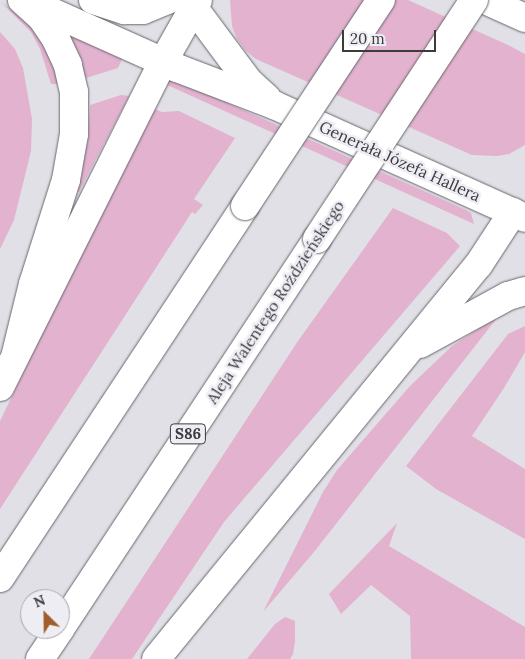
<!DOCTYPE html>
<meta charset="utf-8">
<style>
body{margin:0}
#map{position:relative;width:525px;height:659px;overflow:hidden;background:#e1e0e7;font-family:Lora,serif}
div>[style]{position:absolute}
.green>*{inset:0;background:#e2b2ce}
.roads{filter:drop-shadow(0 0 1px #67666c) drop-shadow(0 0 1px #67666c)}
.secondary>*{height:28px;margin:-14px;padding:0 14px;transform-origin:14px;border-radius:14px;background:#fff}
.highway>*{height:28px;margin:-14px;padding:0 14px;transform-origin:14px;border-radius:14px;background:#fff}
.bridges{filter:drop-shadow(0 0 1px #67666c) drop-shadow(0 0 1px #67666c)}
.highway-bridge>*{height:28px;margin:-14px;padding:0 14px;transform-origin:14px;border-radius:14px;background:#fff}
span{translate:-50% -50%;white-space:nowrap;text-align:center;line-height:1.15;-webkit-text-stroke:5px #eeedf4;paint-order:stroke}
.shield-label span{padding:1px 4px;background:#eeedf4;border:1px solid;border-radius:4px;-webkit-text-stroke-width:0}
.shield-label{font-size:15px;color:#3c3c3f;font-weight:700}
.street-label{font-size:16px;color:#3c3c3f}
.north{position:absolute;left:20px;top:589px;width:50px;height:50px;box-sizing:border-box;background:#eeedf4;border:1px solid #a7a6ac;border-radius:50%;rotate:337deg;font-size:14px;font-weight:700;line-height:20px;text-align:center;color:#3c3c3f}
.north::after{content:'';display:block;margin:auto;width:18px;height:22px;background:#a15e2c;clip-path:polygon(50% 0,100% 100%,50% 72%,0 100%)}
.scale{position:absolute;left:342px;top:30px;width:94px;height:22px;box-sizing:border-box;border:2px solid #3c3c3f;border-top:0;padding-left:6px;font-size:15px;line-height:18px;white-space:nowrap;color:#3c3c3f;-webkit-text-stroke:4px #eeedf4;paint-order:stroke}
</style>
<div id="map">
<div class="green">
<i style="clip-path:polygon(230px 0,408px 0,508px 45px,525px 54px,525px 145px,509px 154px,497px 156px,472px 155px,256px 59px,246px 51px,237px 39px,232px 26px)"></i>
<i style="clip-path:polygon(0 1px,28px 23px,42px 39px,62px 84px,51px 84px,40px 49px,31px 32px)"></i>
<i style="clip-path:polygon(0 32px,15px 49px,23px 68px,32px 119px,31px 151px,14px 220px,0 249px)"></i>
<i style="clip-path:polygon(68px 32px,123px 57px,118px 68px,86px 78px,67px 34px)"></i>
<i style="clip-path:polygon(172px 78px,466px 210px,471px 213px,474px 224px,165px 84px,167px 79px)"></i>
<i style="clip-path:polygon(121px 95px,129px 96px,79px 192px,76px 191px,88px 140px,90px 105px)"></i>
<i style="clip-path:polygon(152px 108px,162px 112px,179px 111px,235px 138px,194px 199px,203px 205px,195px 214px,192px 212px,0 509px,0 421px)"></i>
<i style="clip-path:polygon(393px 208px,447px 233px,460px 246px,224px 522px,132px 659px,89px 659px,298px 341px)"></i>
<i style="clip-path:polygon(506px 311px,497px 318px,314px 552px,263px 612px,323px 492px,337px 470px,410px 386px,452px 346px)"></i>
<i style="clip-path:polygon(525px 326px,525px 352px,504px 388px,472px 436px,525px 469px,525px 539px,436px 489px,406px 466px,508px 334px)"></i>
<i style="clip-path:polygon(397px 523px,389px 546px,525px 627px,525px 659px,411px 659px,410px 616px,371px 585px,341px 614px,329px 594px)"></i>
<i style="clip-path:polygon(285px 617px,295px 621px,295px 641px,293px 654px,290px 659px,247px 659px,275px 624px)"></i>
</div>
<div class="roads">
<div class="secondary">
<i style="left:25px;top:0;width:167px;rotate:24.1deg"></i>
<i style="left:177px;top:68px;width:104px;rotate:20.9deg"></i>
<i style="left:274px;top:105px;width:275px;rotate:24.2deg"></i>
<i style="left:93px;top:0;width:33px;rotate:18deg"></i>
<i style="left:124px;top:10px;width:19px"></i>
<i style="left:143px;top:10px;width:27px;rotate:-22deg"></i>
<i style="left:188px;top:0;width:102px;rotate:53.4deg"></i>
<i style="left:249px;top:82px;width:24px;rotate:42deg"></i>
<i style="left:485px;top:0;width:44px;rotate:24.2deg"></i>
<i style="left:163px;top:62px;width:71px;rotate:-60.6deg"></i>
</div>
<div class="highway">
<i style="left:420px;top:344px;width:100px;rotate:-28.6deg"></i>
<i style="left:508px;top:296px;width:18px;rotate:-16deg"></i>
<i style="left:16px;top:353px;width:71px;rotate:-76.2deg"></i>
<i style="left:33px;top:284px;width:109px;rotate:-72.4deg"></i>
<i style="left:66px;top:180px;width:47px;rotate:-80.1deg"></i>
<i style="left:74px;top:134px;width:42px;rotate:-90deg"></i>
<i style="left:74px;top:92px;width:28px;rotate:-103deg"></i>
<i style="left:68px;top:65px;width:29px;rotate:-115deg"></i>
<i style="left:56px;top:39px;width:25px;rotate:-124deg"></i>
<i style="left:42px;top:18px;width:27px;rotate:-138deg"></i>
<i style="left:0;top:387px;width:364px;rotate:-63.4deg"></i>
<i style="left:0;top:578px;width:445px;rotate:-56.6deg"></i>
<i style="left:60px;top:629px;width:467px;rotate:-56.6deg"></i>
<i style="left:40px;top:659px;width:36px;rotate:-56deg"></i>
<i style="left:156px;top:659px;width:510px;rotate:-50.73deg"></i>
<i style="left:479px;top:264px;width:62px;rotate:-56.8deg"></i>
</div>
</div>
<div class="bridges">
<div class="highway-bridge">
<i style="left:245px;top:206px;width:247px;rotate:-56.6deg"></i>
<i style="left:317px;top:239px;width:286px;rotate:-56.7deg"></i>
</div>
</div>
<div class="shield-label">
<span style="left:188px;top:434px">S86</span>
</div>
<div class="street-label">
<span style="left:400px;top:161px;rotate:24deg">Generała Józefa Hallera</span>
<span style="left:275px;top:302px;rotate:-57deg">Aleja Walentego Roździeńskiego</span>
</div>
<div class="north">N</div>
<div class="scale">20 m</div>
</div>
